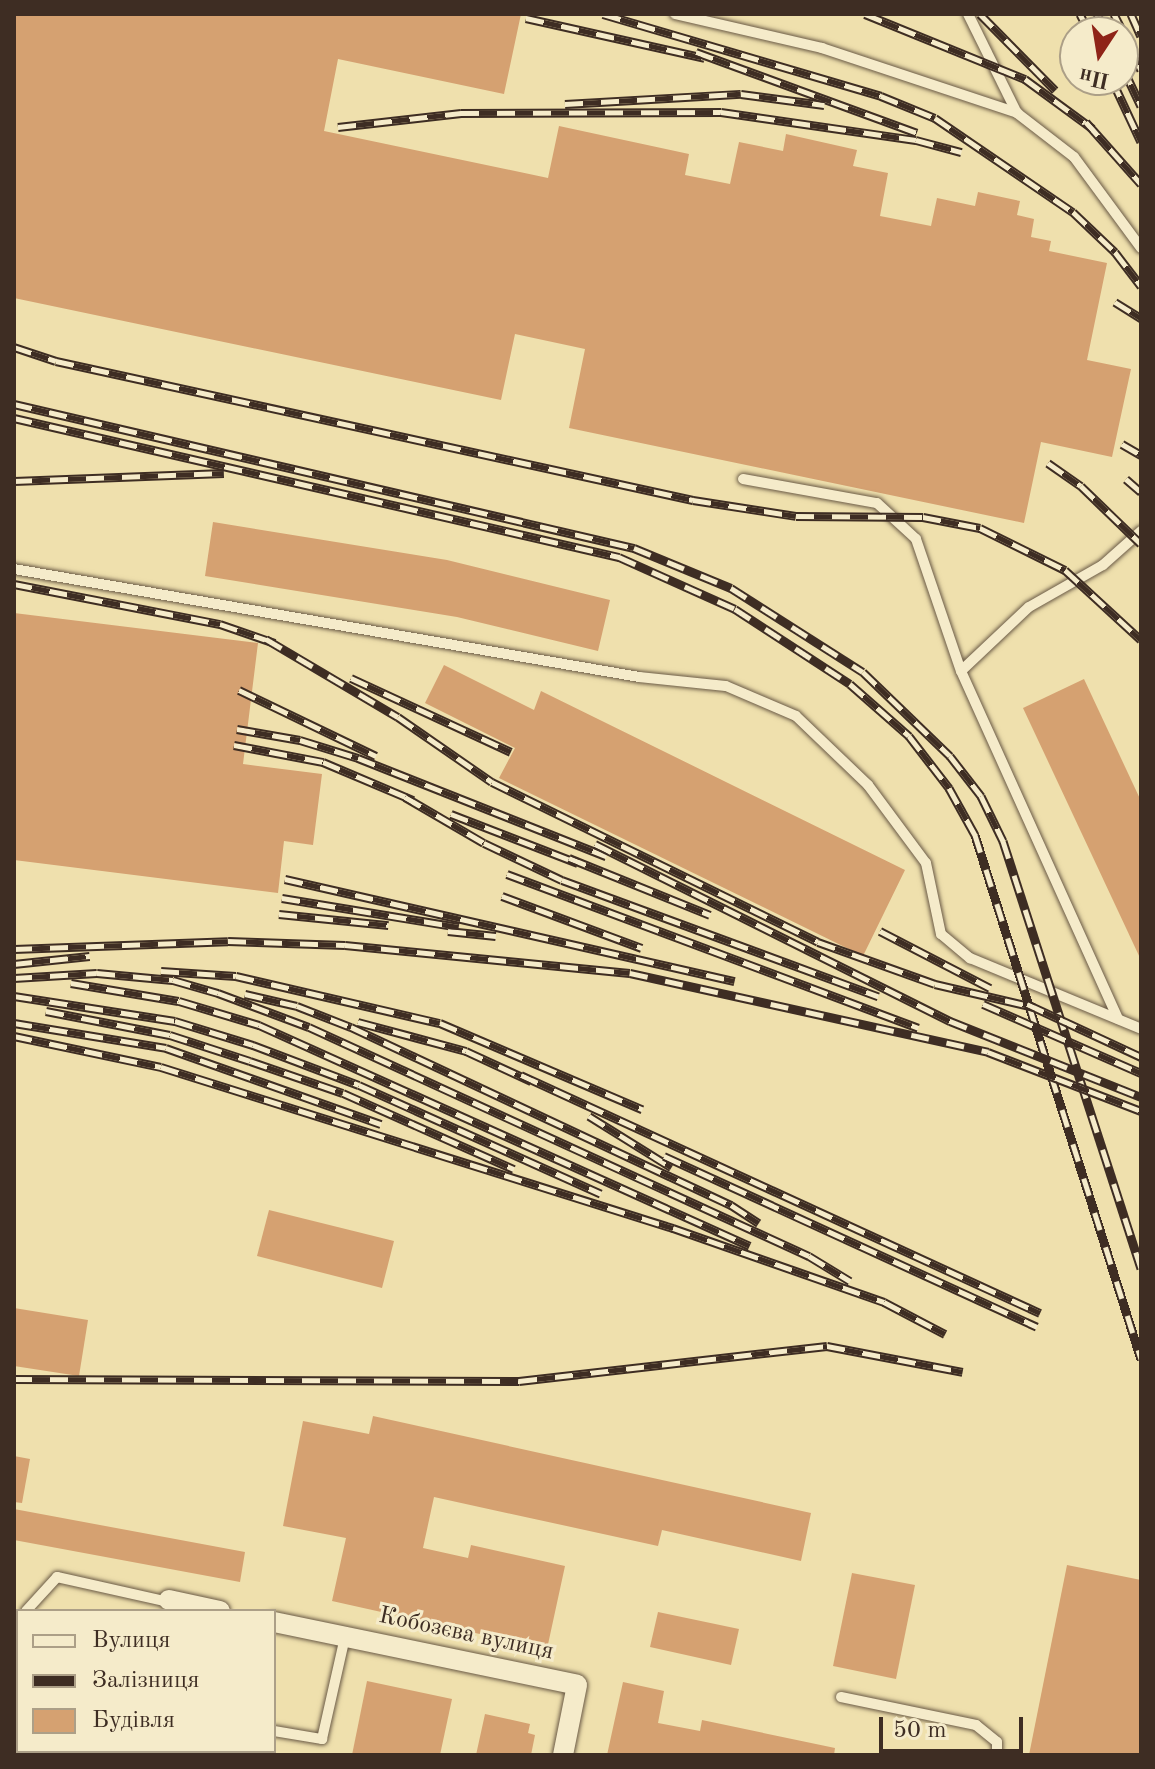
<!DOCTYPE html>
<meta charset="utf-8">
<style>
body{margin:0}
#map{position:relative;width:1155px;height:1769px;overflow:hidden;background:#efe0ad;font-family:"Old Standard TT",serif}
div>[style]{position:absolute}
.building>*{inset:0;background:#d5a171}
.roads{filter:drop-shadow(0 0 2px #6a5a46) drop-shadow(0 0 2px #6a5a46)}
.lane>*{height:10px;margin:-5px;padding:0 5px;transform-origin:5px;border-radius:5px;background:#f5ebca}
.street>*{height:20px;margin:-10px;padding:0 10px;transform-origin:10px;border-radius:10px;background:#f5ebca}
.rail>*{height:9px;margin-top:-4.5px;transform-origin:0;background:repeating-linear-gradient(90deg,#f5ebca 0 18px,#3e2d23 0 36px);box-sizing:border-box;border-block:2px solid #3e2d23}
span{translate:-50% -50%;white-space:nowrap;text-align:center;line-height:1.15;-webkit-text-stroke:6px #f5ebca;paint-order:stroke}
.street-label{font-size:24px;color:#3e2d23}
.frame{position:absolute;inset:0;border:16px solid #3e2d23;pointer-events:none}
.legend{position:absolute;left:16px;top:1609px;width:260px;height:144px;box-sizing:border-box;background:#f5ebca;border:2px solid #ac9f87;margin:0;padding:10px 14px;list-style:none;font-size:24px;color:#3e2d23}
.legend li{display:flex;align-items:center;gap:16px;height:40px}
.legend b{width:40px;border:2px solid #ac9f87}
.north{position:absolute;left:1059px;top:16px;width:80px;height:80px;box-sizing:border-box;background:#f5ebca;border:2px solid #ac9f87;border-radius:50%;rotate:192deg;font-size:22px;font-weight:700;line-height:32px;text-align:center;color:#3e2d23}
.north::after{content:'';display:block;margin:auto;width:28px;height:36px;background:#8f2418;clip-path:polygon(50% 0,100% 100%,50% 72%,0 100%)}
.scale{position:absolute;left:879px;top:1717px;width:144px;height:36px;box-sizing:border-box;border:4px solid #3e2d23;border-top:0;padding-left:10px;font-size:24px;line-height:28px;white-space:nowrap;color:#3e2d23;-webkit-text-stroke:6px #f5ebca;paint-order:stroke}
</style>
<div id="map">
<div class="building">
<i style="clip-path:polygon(14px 14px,521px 14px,504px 94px,338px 59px,324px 131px,548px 178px,559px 126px,689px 154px,685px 175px,730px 184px,739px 142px,783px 151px,786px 134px,857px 150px,853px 166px,888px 173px,880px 216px,931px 226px,937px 198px,975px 206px,978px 192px,1020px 201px,1017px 215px,1034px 219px,1031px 237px,1051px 241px,1049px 251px,1107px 263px,1087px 360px,1131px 369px,1112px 457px,1041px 442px,1024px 523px,569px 428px,585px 349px,515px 334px,501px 400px,14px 298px)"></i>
<i style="clip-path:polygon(213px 522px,447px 560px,610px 600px,598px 651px,457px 617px,205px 576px)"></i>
<i style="clip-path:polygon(14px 613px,258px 643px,243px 764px,322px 774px,313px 845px,284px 841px,278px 893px,14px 860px)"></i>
<i style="clip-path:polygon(444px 665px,534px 710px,541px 691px,905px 870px,863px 956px,499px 778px,515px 748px,425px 703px)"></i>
<i style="clip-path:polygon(1084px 679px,1141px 801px,1141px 960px,1023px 708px)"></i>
<i style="clip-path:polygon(269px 1210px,394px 1241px,382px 1288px,257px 1256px)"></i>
<i style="clip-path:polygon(14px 1308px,88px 1320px,79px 1376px,14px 1366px)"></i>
<i style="clip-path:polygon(373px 1416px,811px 1513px,801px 1561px,662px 1530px,658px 1546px,434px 1497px,423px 1548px,468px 1558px,471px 1545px,565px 1566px,547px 1649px,332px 1601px,346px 1538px,283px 1526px,303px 1421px,369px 1434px)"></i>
<i style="clip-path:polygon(14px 1456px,30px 1459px,22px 1503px,14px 1502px)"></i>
<i style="clip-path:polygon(14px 1509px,245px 1552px,240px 1582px,14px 1540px)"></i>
<i style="clip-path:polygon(1067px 1565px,1141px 1580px,1141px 1755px,1029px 1755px)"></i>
<i style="clip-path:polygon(852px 1573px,915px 1585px,896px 1679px,833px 1666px)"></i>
<i style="clip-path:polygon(658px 1612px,739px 1629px,731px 1665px,650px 1647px)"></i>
<i style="clip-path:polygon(367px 1681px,452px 1699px,440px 1755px,352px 1755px)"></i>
<i style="clip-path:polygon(623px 1682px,664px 1691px,658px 1723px,700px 1731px,702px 1720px,835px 1748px,834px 1755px,607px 1755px)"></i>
<i style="clip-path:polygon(485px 1714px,530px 1724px,528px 1733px,535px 1735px,531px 1755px,476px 1755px)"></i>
</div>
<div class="roads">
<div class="lane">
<i style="left:675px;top:14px;width:151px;rotate:13deg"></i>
<i style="left:822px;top:48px;width:206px;rotate:18.4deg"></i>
<i style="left:1017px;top:113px;width:72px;rotate:37.7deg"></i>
<i style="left:1074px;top:157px;width:113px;rotate:53.6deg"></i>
<i style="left:968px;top:14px;width:110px;rotate:63.7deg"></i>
<i style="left:743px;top:479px;width:136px;rotate:10.2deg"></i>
<i style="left:877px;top:503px;width:53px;rotate:42.7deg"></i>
<i style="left:916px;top:539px;width:139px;rotate:71.2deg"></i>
<i style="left:961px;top:671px;width:382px;rotate:65.7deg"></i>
<i style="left:14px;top:569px;width:634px;rotate:9.8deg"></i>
<i style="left:639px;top:677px;width:87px;rotate:5.9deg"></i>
<i style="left:726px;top:686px;width:76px;rotate:23.2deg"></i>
<i style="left:796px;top:716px;width:100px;rotate:43.8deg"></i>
<i style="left:868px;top:785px;width:97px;rotate:53.4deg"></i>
<i style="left:926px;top:863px;width:73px;rotate:78.1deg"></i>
<i style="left:941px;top:934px;width:38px;rotate:40deg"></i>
<i style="left:970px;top:958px;width:185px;rotate:22.5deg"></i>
<i style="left:961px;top:671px;width:93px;rotate:-43.3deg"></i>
<i style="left:1029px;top:607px;width:85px;rotate:-29.6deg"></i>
<i style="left:1103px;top:565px;width:51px;rotate:-41.8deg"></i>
<i style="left:26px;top:1611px;width:46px;rotate:-47.6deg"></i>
<i style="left:57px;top:1577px;width:115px;rotate:12.6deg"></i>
<i style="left:14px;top:1684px;width:24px;rotate:-81deg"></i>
<i style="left:841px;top:1697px;width:138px;rotate:11.7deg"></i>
<i style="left:976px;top:1725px;width:27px;rotate:39deg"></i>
<i style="left:997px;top:1742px;width:13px;rotate:90deg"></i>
<i style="left:274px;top:1731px;width:49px;rotate:9.5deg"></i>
<i style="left:322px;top:1739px;width:105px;rotate:-77.3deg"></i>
<i style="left:14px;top:1740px;width:4px;rotate:14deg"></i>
<i style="left:71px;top:1751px;width:20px;rotate:11deg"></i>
<i style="left:146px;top:1755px;width:6px;rotate:-45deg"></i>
</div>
<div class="street">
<i style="left:169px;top:1600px;width:52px;rotate:12.2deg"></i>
<i style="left:274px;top:1622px;width:309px;rotate:11.7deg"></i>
<i style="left:577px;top:1685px;width:71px;rotate:101.3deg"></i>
</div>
</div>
<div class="rail">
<i style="left:603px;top:14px;width:290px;rotate:16.4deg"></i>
<i style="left:881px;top:96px;width:58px;rotate:22.2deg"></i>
<i style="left:935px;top:118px;width:167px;rotate:34.3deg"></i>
<i style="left:1073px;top:212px;width:58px;rotate:43.6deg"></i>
<i style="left:1115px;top:252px;width:43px;rotate:52.6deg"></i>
<i style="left:865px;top:14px;width:173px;rotate:22.1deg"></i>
<i style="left:1025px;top:79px;width:84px;rotate:36.3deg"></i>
<i style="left:980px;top:14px;width:107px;rotate:45.4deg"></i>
<i style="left:1080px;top:14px;width:20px;rotate:63deg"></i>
<i style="left:1097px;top:14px;width:20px;rotate:63deg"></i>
<i style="left:1114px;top:14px;width:20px;rotate:63deg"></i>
<i style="left:1131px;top:14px;width:24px;rotate:66deg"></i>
<i style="left:526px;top:18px;width:183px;rotate:12.6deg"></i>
<i style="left:1123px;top:32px;width:42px;rotate:64.7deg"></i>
<i style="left:696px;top:52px;width:235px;rotate:20.1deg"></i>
<i style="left:1123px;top:68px;width:42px;rotate:64.7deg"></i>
<i style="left:1112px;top:80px;width:68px;rotate:64.9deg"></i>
<i style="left:565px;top:104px;width:176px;rotate:-3.3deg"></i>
<i style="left:741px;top:94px;width:84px;rotate:7.5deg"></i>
<i style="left:1086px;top:122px;width:83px;rotate:48.4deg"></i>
<i style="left:338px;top:127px;width:124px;rotate:-6.5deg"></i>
<i style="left:461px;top:113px;width:260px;rotate:-0.2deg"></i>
<i style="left:721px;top:112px;width:197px;rotate:8.2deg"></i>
<i style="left:916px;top:140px;width:47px;rotate:14.9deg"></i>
<i style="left:1115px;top:302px;width:31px;rotate:32deg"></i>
<i style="left:14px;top:347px;width:44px;rotate:18.4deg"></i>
<i style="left:56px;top:361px;width:652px;rotate:12.31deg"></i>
<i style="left:693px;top:500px;width:104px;rotate:8.8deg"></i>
<i style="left:796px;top:516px;width:127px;rotate:0.5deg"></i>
<i style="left:923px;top:517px;width:58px;rotate:10.9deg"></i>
<i style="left:980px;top:528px;width:95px;rotate:26.3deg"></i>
<i style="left:1065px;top:570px;width:103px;rotate:42.6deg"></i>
<i style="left:14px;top:404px;width:637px;rotate:13.08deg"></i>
<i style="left:634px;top:548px;width:105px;rotate:22.4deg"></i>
<i style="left:731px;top:588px;width:156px;rotate:32.5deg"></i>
<i style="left:863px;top:672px;width:121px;rotate:44deg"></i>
<i style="left:950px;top:756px;width:51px;rotate:52.2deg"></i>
<i style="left:981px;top:796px;width:50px;rotate:63.9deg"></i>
<i style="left:1003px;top:841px;width:449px;rotate:72.1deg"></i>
<i style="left:14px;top:418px;width:621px;rotate:12.94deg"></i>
<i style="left:619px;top:557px;width:127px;rotate:24.1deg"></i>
<i style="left:735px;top:609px;width:137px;rotate:33.1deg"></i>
<i style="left:850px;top:684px;width:79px;rotate:41.4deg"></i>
<i style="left:909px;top:736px;width:66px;rotate:52.4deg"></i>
<i style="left:949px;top:788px;width:54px;rotate:61deg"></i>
<i style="left:975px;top:835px;width:550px;rotate:72.42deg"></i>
<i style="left:1122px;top:444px;width:22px;rotate:30deg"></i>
<i style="left:1048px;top:463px;width:40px;rotate:34.9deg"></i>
<i style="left:1081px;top:486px;width:83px;rotate:44deg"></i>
<i style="left:1126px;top:479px;width:20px;rotate:41deg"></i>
<i style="left:14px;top:481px;width:210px;rotate:-2.2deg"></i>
<i style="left:14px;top:584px;width:210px;rotate:11deg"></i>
<i style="left:220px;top:624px;width:58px;rotate:19.1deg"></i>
<i style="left:266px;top:639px;width:153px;rotate:30.6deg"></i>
<i style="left:398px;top:717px;width:114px;rotate:34.7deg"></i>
<i style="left:492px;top:782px;width:363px;rotate:26.1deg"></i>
<i style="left:818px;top:942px;width:124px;rotate:19.7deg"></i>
<i style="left:935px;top:984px;width:102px;rotate:13.1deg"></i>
<i style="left:351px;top:678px;width:176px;rotate:24.8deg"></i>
<i style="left:239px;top:690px;width:152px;rotate:25.7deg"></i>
<i style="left:237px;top:729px;width:64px;rotate:9.9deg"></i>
<i style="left:300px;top:740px;width:61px;rotate:17.2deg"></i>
<i style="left:358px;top:758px;width:267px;rotate:21.6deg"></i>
<i style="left:234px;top:745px;width:91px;rotate:10.8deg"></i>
<i style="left:323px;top:762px;width:98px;rotate:22.9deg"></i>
<i style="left:405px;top:797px;width:91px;rotate:30.2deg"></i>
<i style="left:484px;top:843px;width:86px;rotate:25.4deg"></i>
<i style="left:562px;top:880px;width:337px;rotate:20.2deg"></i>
<i style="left:451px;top:814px;width:136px;rotate:21.1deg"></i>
<i style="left:595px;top:844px;width:397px;rotate:26.5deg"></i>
<i style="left:950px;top:1021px;width:206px;rotate:21.7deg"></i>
<i style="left:569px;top:858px;width:152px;rotate:22deg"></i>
<i style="left:507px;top:874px;width:439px;rotate:20.5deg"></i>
<i style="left:285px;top:879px;width:461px;rotate:12.8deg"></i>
<i style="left:502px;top:896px;width:149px;rotate:20.4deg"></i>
<i style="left:282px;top:898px;width:179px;rotate:9.3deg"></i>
<i style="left:279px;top:914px;width:110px;rotate:5.8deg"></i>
<i style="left:448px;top:931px;width:48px;rotate:5.9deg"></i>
<i style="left:880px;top:931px;width:124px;rotate:27.4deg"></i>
<i style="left:14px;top:949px;width:214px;rotate:-2.1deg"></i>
<i style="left:228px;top:941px;width:117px;rotate:2deg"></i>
<i style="left:345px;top:945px;width:286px;rotate:5.6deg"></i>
<i style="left:630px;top:973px;width:367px;rotate:12.4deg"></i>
<i style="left:988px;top:1052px;width:164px;rotate:21.1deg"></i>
<i style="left:14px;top:964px;width:76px;rotate:-6deg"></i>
<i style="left:161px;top:971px;width:75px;rotate:3.8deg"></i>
<i style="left:236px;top:976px;width:209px;rotate:13deg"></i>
<i style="left:440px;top:1023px;width:220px;rotate:23.1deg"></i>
<i style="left:14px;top:978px;width:83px;rotate:-3.4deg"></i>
<i style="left:97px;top:973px;width:76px;rotate:5.3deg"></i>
<i style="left:173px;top:980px;width:47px;rotate:16.1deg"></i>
<i style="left:218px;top:993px;width:97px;rotate:20.5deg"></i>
<i style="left:309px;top:1027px;width:550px;rotate:24.61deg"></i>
<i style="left:809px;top:1256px;width:48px;rotate:31.4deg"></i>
<i style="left:71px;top:983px;width:109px;rotate:9.5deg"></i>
<i style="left:179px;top:1001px;width:84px;rotate:16.7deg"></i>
<i style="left:259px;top:1025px;width:538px;rotate:24.23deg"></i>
<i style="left:245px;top:994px;width:53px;rotate:13deg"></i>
<i style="left:297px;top:1006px;width:58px;rotate:21.3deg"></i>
<i style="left:351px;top:1027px;width:420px;rotate:25.1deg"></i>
<i style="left:731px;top:1205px;width:33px;rotate:33deg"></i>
<i style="left:14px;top:996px;width:163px;rotate:8.8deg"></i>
<i style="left:175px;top:1021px;width:82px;rotate:17.1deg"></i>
<i style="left:253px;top:1045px;width:113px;rotate:20.7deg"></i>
<i style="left:359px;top:1085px;width:265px;rotate:24.2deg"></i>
<i style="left:983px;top:1004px;width:172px;rotate:23.6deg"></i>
<i style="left:1027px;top:1004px;width:126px;rotate:24.9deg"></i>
<i style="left:46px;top:1011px;width:126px;rotate:11deg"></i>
<i style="left:170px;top:1035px;width:84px;rotate:18deg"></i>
<i style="left:250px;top:1061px;width:98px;rotate:19deg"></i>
<i style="left:343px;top:1093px;width:187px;rotate:24deg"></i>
<i style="left:358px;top:1022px;width:112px;rotate:15deg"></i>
<i style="left:466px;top:1051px;width:72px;rotate:24.8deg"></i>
<i style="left:14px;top:1023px;width:154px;rotate:9.3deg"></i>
<i style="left:166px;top:1048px;width:228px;rotate:19.5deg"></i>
<i style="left:14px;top:1036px;width:150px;rotate:11.9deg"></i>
<i style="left:161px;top:1067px;width:537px;rotate:17.46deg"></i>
<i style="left:673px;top:1228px;width:224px;rotate:19.3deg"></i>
<i style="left:884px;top:1302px;width:69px;rotate:27.7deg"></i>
<i style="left:521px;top:1075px;width:571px;rotate:24.63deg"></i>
<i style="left:589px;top:1116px;width:97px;rotate:31.9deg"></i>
<i style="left:664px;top:1156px;width:410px;rotate:24.6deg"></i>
<i style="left:14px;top:1379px;width:505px;rotate:0.23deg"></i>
<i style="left:519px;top:1381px;width:310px;rotate:-6.5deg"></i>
<i style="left:827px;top:1346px;width:138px;rotate:10.8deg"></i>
</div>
<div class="street-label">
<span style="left:466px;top:1635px;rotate:12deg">Кобозєва вулиця</span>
</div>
<div class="frame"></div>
<ul class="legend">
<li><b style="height:10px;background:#f5ebca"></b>Вулиця</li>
<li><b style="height:10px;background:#3e2d23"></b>Залізниця</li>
<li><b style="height:22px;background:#d5a171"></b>Будівля</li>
</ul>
<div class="north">Пн</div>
<div class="scale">50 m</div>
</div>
